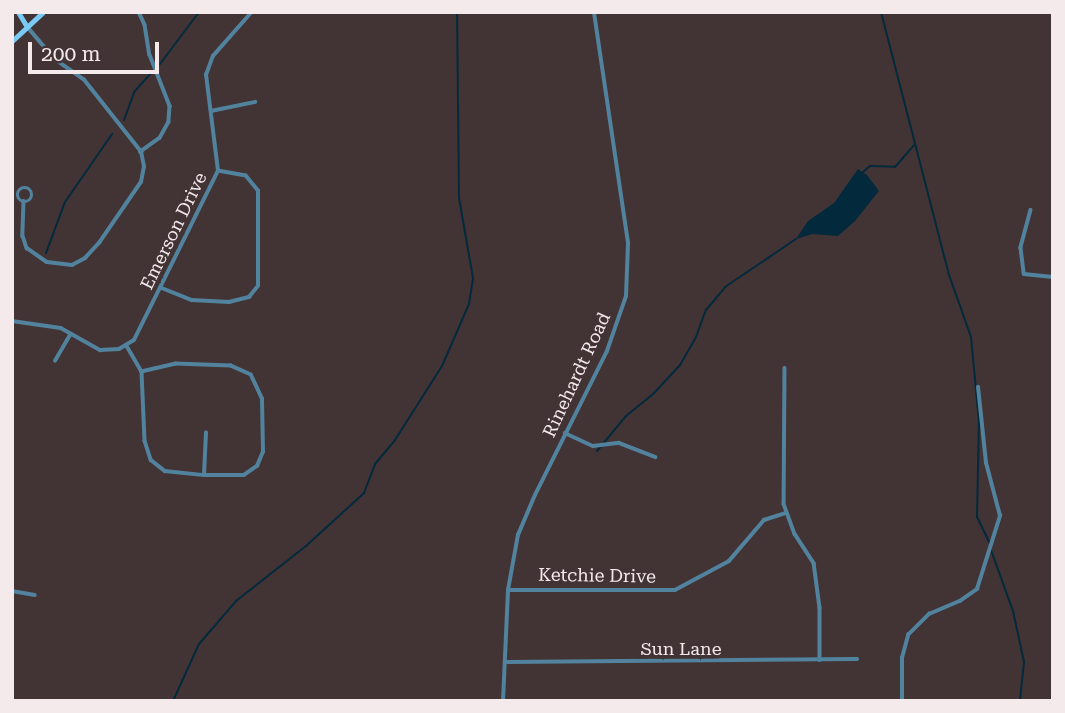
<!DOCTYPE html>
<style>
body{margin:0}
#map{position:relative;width:1065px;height:713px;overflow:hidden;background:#423335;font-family:"Roboto Serif",serif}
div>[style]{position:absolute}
.water>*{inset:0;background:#032a3c}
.stream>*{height:2px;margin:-1px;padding:0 1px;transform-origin:1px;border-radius:1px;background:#032a3c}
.street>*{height:3.5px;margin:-1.75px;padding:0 1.75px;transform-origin:1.75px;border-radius:1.75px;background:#52839e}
.street>.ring{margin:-1.75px;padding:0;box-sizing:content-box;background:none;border:3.5px solid #52839e;border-radius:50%}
.primary>*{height:5px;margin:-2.5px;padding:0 2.5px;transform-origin:2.5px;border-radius:2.5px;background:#79cbf6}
span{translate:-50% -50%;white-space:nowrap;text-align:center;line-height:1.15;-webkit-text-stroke:7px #423335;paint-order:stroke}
.street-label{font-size:18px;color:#f4eaeb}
.frame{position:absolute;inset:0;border:14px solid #f4eaeb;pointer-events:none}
.scale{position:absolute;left:28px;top:42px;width:131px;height:32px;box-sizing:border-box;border:4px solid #f4eaeb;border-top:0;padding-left:9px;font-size:21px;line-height:24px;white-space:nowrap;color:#f4eaeb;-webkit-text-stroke:5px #423335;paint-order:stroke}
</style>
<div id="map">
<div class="water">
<i style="clip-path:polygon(858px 169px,867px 175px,879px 191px,855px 221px,838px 236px,812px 234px,796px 239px,808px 221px,834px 203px)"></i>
</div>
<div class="stream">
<i style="left:881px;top:12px;width:268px;rotate:75.5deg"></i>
<i style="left:948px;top:272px;width:69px;rotate:70.5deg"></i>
<i style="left:971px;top:337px;width:84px;rotate:84.6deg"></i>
<i style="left:979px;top:421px;width:96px;rotate:91.2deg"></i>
<i style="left:977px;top:517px;width:30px;rotate:64deg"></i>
<i style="left:160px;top:64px;width:65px;rotate:-53.1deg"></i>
<i style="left:124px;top:120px;width:30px;rotate:-70deg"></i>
<i style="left:134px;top:92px;width:24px;rotate:-48deg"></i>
<i style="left:863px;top:172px;width:9px;rotate:-41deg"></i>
<i style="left:870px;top:166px;width:25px;rotate:2deg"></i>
<i style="left:895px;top:167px;width:29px;rotate:-49deg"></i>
<i style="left:46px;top:253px;width:54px;rotate:-69.6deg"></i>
<i style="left:65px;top:202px;width:83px;rotate:-55.3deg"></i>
<i style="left:597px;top:451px;width:45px;rotate:-50.4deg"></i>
<i style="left:626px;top:416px;width:36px;rotate:-39deg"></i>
<i style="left:654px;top:393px;width:38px;rotate:-47deg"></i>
<i style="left:680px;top:365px;width:32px;rotate:-60deg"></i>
<i style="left:696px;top:337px;width:29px;rotate:-70deg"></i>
<i style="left:706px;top:310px;width:30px;rotate:-50deg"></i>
<i style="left:725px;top:287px;width:86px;rotate:-34.1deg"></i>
<i style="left:991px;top:550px;width:65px;rotate:70.2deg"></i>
<i style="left:1013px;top:611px;width:52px;rotate:77.8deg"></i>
<i style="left:1024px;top:662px;width:39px;rotate:96deg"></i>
<i style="left:173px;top:701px;width:63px;rotate:-65.5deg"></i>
<i style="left:199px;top:644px;width:57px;rotate:-49.3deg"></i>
<i style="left:236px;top:601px;width:89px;rotate:-38.2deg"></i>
<i style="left:306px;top:546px;width:79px;rotate:-42.4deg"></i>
<i style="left:364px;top:493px;width:31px;rotate:-69deg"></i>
<i style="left:375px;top:464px;width:31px;rotate:-50deg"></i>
<i style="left:395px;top:440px;width:88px;rotate:-57.6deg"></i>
<i style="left:442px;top:366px;width:68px;rotate:-66.5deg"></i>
<i style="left:469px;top:304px;width:26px;rotate:-81deg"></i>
<i style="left:473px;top:278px;width:81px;rotate:-99.9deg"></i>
<i style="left:459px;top:198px;width:186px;rotate:-90.6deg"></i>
</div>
<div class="street">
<i style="left:139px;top:12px;width:14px;rotate:65deg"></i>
<i style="left:145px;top:25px;width:30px;rotate:81deg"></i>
<i style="left:150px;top:55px;width:55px;rotate:68.6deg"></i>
<i style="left:170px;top:106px;width:16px;rotate:94deg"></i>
<i style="left:169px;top:122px;width:18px;rotate:119deg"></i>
<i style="left:160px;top:138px;width:24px;rotate:144deg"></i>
<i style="left:211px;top:111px;width:45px;rotate:-11.6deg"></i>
<i class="ring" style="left:18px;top:188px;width:10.5px;height:10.5px"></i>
<i style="left:24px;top:201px;width:35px;rotate:92deg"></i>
<i style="left:23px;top:236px;width:13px;rotate:72deg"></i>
<i style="left:27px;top:248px;width:24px;rotate:35deg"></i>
<i style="left:47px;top:262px;width:25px;rotate:7deg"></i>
<i style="left:72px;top:265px;width:15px;rotate:-28deg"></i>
<i style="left:85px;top:258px;width:21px;rotate:-47deg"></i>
<i style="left:99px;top:243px;width:74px;rotate:-55.5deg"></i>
<i style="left:141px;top:182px;width:15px;rotate:-79deg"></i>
<i style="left:144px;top:167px;width:15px;rotate:-101deg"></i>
<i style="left:141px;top:152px;width:92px;rotate:-128.4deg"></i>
<i style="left:84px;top:80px;width:35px;rotate:-145deg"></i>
<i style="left:55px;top:60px;width:43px;rotate:-130.3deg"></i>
<i style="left:1031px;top:210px;width:39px;rotate:105deg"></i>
<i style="left:1021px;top:248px;width:26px;rotate:83deg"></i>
<i style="left:1024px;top:274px;width:29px;rotate:6deg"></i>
<i style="left:162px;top:288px;width:32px;rotate:22deg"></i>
<i style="left:192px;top:300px;width:37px;rotate:3deg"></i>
<i style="left:229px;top:302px;width:21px;rotate:-14deg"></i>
<i style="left:249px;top:297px;width:14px;rotate:-51deg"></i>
<i style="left:258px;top:286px;width:95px;rotate:-90deg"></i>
<i style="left:258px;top:191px;width:19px;rotate:-129deg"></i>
<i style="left:246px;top:176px;width:28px;rotate:-170deg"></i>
<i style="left:12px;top:321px;width:49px;rotate:8.1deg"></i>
<i style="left:61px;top:328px;width:45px;rotate:29.4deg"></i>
<i style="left:100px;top:350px;width:19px;rotate:-3deg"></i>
<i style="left:119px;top:349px;width:17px;rotate:-31deg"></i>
<i style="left:134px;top:340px;width:189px;rotate:-63.6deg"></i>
<i style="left:218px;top:171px;width:97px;rotate:-97.1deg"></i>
<i style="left:206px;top:75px;width:20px;rotate:-70deg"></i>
<i style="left:213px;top:56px;width:56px;rotate:-48.6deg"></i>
<i style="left:127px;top:346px;width:30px;rotate:60deg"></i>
<i style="left:142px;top:372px;width:69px;rotate:87.5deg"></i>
<i style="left:145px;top:441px;width:20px;rotate:72deg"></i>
<i style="left:151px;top:460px;width:18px;rotate:38deg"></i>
<i style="left:165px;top:471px;width:39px;rotate:6deg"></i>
<i style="left:204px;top:475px;width:40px"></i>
<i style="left:244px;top:475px;width:16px;rotate:-35deg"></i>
<i style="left:257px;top:466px;width:15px;rotate:-67deg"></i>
<i style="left:263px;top:452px;width:53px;rotate:-91.1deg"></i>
<i style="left:262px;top:399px;width:26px;rotate:-115deg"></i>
<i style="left:251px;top:375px;width:22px;rotate:-156deg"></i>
<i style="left:231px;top:366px;width:55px;rotate:-177.9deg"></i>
<i style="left:176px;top:364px;width:35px;rotate:167deg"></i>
<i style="left:55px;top:361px;width:30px;rotate:-60deg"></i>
<i style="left:785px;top:368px;width:136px;rotate:90.4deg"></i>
<i style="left:784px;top:504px;width:32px;rotate:70deg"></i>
<i style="left:795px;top:534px;width:35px;rotate:57deg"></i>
<i style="left:814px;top:563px;width:45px;rotate:82.4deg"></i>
<i style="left:820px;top:608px;width:52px;rotate:90deg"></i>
<i style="left:565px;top:433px;width:31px;rotate:25deg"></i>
<i style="left:593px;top:446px;width:26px;rotate:-7deg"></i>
<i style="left:619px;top:443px;width:39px;rotate:21deg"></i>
<i style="left:204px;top:475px;width:42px;rotate:-87.3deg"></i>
<i style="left:508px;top:590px;width:167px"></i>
<i style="left:675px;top:590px;width:61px;rotate:-28.2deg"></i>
<i style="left:729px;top:561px;width:54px;rotate:-49.5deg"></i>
<i style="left:764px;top:520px;width:22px;rotate:-18deg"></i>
<i style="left:12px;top:591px;width:23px;rotate:10deg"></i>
<i style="left:505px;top:662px;width:352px;rotate:-0.5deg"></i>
<i style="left:503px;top:701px;width:111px;rotate:-87.4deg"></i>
<i style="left:508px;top:590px;width:56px;rotate:-79.7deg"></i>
<i style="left:518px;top:535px;width:43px;rotate:-67deg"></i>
<i style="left:535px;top:495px;width:161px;rotate:-63.4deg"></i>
<i style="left:607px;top:351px;width:58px;rotate:-70.9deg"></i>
<i style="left:626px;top:296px;width:53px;rotate:-87.8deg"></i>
<i style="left:628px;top:243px;width:233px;rotate:-98.4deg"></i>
<i style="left:902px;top:701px;width:43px;rotate:-90deg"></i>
<i style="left:902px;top:658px;width:24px;rotate:-75deg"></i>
<i style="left:908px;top:635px;width:30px;rotate:-45deg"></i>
<i style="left:929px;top:614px;width:34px;rotate:-23deg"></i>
<i style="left:960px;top:601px;width:21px;rotate:-35deg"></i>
<i style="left:977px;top:589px;width:77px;rotate:-72.5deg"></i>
<i style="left:1000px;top:516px;width:55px;rotate:-104.8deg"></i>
<i style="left:986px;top:463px;width:76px;rotate:-96deg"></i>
</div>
<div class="primary">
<i style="left:18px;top:12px;width:17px;rotate:59deg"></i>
<i style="left:12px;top:41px;width:42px;rotate:-43.1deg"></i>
</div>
<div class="street-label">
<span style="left:174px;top:231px;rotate:-64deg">Emerson Drive</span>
<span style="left:577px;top:375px;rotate:-65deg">Rinehardt Road</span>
<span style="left:597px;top:576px;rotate:1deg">Ketchie Drive</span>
<span style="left:681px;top:649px">Sun Lane</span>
</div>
<div class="frame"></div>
<div class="scale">200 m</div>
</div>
